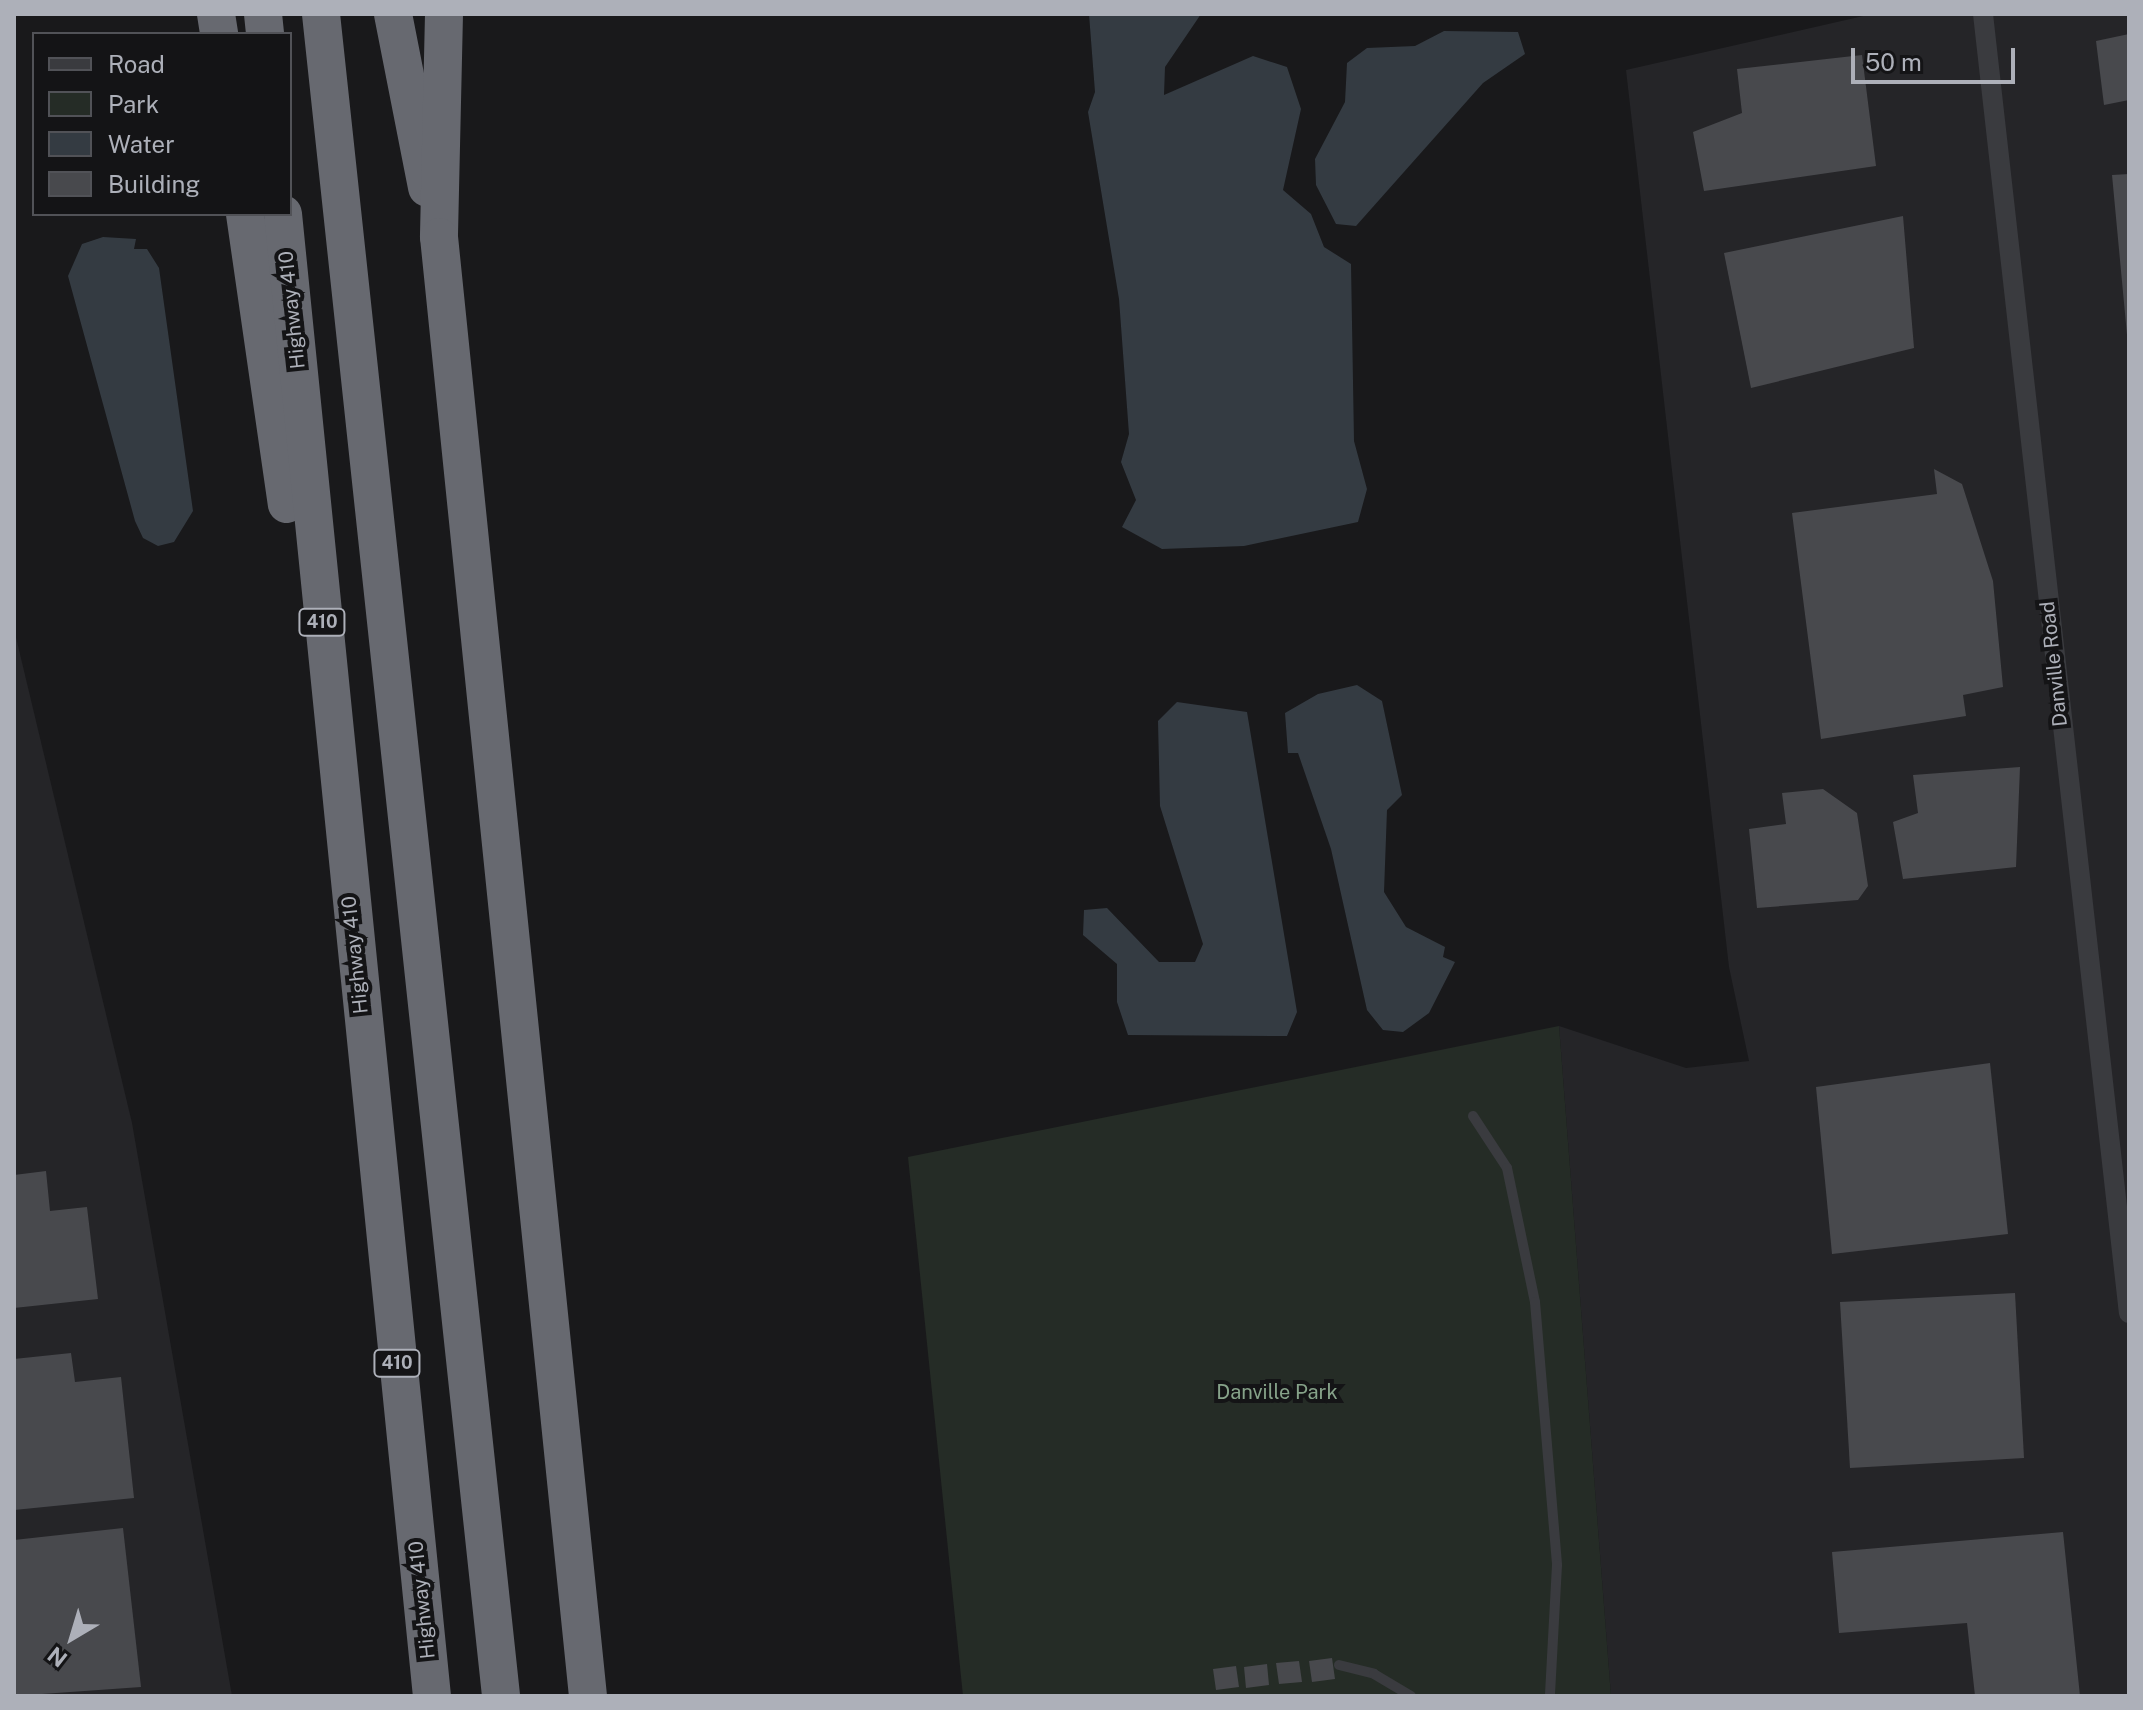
<!DOCTYPE html>
<style>
body{margin:0}
#map{position:relative;width:2143px;height:1710px;overflow:hidden;background:#19191b;font-family:"Public Sans",sans-serif}
div>[style]{position:absolute}
.built>*{inset:0;background:#252528}
.green>*{inset:0;background:#252c26}
.water>*{inset:0;background:#343b42}
.building>*{inset:0;background:#48494d}
.service>*{height:10px;margin:-5px;padding:0 5px;transform-origin:5px;border-radius:5px;background:#3a3b3f}
.minor>*{height:20px;margin:-10px;padding:0 10px;transform-origin:10px;border-radius:10px;background:#3a3b3f}
.motorway>*{height:38px;margin:-19px;padding:0 19px;transform-origin:19px;border-radius:19px;background:#676970}
span{translate:-50% -50%;white-space:nowrap;text-align:center;line-height:1.15;-webkit-text-stroke:8px #141416;paint-order:stroke}
.shield-label span{padding:2px 6px;background:#141416;border:2px solid;border-radius:6px;-webkit-text-stroke-width:0}
.shield-label{font-size:18px;color:#adb0b9;font-weight:700}
.street-label{font-size:20px;color:#adb0b9}
.park-label{font-size:20px;color:#86a289}
.frame{position:absolute;inset:0;border:16px solid #adb0b9;pointer-events:none}
.legend{position:absolute;left:32px;top:32px;width:260px;height:184px;box-sizing:border-box;background:#141416;border:2px solid #515257;margin:0;padding:10px 14px;list-style:none;font-size:24px;color:#adb0b9}
.legend li{display:flex;align-items:center;gap:16px;height:40px}
.legend b{width:40px;border:2px solid #515257}
.north{position:absolute;left:32px;top:1598px;width:80px;height:80px;-webkit-text-stroke:6px #141416;paint-order:stroke;rotate:218deg;font-size:22px;font-weight:700;line-height:32px;text-align:center;color:#adb0b9}
.north::after{content:'';display:block;margin:auto;width:28px;height:36px;background:#adb0b9;clip-path:polygon(50% 0,100% 100%,50% 72%,0 100%)}
.scale{position:absolute;left:1851px;top:48px;width:164px;height:36px;box-sizing:border-box;border:4px solid #adb0b9;border-top:0;padding-left:10px;font-size:24px;line-height:28px;white-space:nowrap;color:#adb0b9;-webkit-text-stroke:6px #141416;paint-order:stroke}
</style>
<div id="map">
<div class="built">
<i style="clip-path:polygon(1872px 14px,2129px 14px,2129px 1696px,1611px 1696px,1559px 1026px,1686px 1068px,1749px 1061px,1729px 967px,1626px 70px)"></i>
<i style="clip-path:polygon(14px 629px,132px 1123px,232px 1696px,14px 1696px)"></i>
</div>
<div class="green">
<i style="clip-path:polygon(1559px 1026px,1611px 1696px,963px 1696px,908px 1157px)"></i>
</div>
<div class="water">
<i style="clip-path:polygon(1089px 14px,1201px 14px,1165px 67px,1164px 95px,1253px 56px,1287px 67px,1301px 109px,1283px 190px,1311px 214px,1324px 247px,1351px 264px,1354px 441px,1367px 489px,1358px 522px,1244px 546px,1162px 549px,1122px 527px,1136px 500px,1121px 462px,1129px 434px,1119px 299px,1088px 112px,1095px 92px)"></i>
<i style="clip-path:polygon(1444px 31px,1518px 32px,1525px 54px,1483px 83px,1356px 226px,1336px 224px,1316px 185px,1315px 159px,1345px 102px,1347px 63px,1367px 48px,1415px 46px)"></i>
<i style="clip-path:polygon(103px 237px,136px 239px,134px 249px,147px 249px,159px 268px,193px 511px,174px 542px,158px 546px,143px 538px,135px 521px,68px 276px,82px 244px)"></i>
<i style="clip-path:polygon(1357px 685px,1382px 701px,1402px 795px,1387px 810px,1384px 892px,1406px 927px,1445px 947px,1443px 957px,1455px 962px,1429px 1013px,1403px 1032px,1383px 1030px,1367px 1010px,1331px 849px,1298px 753px,1288px 753px,1285px 713px,1318px 694px)"></i>
<i style="clip-path:polygon(1177px 702px,1247px 712px,1297px 1012px,1287px 1036px,1128px 1035px,1117px 1002px,1117px 964px,1083px 935px,1084px 910px,1107px 908px,1159px 962px,1195px 962px,1203px 944px,1160px 806px,1158px 721px)"></i>
</div>
<div class="building">
<i style="clip-path:polygon(2129px 34px,2129px 100px,2104px 105px,2096px 41px)"></i>
<i style="clip-path:polygon(1862px 55px,1876px 166px,1704px 191px,1693px 132px,1742px 113px,1737px 69px)"></i>
<i style="clip-path:polygon(2129px 174px,2129px 335px,2127px 335px,2112px 175px)"></i>
<i style="clip-path:polygon(1903px 216px,1914px 348px,1751px 388px,1724px 253px)"></i>
<i style="clip-path:polygon(1934px 469px,1962px 484px,1993px 581px,2003px 687px,1963px 695px,1966px 716px,1821px 739px,1792px 513px,1937px 494px)"></i>
<i style="clip-path:polygon(2020px 767px,2016px 867px,1903px 879px,1893px 822px,1918px 813px,1913px 775px)"></i>
<i style="clip-path:polygon(1823px 789px,1857px 813px,1868px 886px,1858px 900px,1757px 908px,1749px 829px,1786px 824px,1782px 793px)"></i>
<i style="clip-path:polygon(1990px 1063px,2008px 1234px,1832px 1254px,1816px 1087px)"></i>
<i style="clip-path:polygon(46px 1171px,50px 1211px,87px 1207px,98px 1299px,14px 1308px,14px 1175px)"></i>
<i style="clip-path:polygon(2015px 1293px,2024px 1458px,1850px 1468px,1840px 1302px)"></i>
<i style="clip-path:polygon(71px 1353px,75px 1382px,121px 1377px,134px 1498px,14px 1510px,14px 1359px)"></i>
<i style="clip-path:polygon(123px 1528px,141px 1687px,14px 1696px,14px 1540px)"></i>
<i style="clip-path:polygon(2063px 1532px,2080px 1696px,1975px 1696px,1967px 1623px,1839px 1633px,1832px 1552px)"></i>
<i style="clip-path:polygon(1332px 1658px,1335px 1679px,1312px 1682px,1309px 1661px)"></i>
<i style="clip-path:polygon(1299px 1661px,1302px 1682px,1279px 1684px,1276px 1663px)"></i>
<i style="clip-path:polygon(1267px 1664px,1269px 1685px,1246px 1688px,1244px 1667px)"></i>
<i style="clip-path:polygon(1236px 1666px,1239px 1687px,1216px 1690px,1213px 1669px)"></i>
</div>
<div class="service">
<i style="left:1473px;top:1116px;width:62px;rotate:56.8deg"></i>
<i style="left:1507px;top:1168px;width:137px;rotate:78.2deg"></i>
<i style="left:1535px;top:1302px;width:264px;rotate:85.2deg"></i>
<i style="left:1557px;top:1565px;width:131px;rotate:93.1deg"></i>
<i style="left:1339px;top:1665px;width:36px;rotate:14deg"></i>
<i style="left:1374px;top:1674px;width:43px;rotate:30.7deg"></i>
</div>
<div class="minor">
<i style="left:1983px;top:14px;width:1307px;rotate:83.59deg"></i>
</div>
<div class="motorway">
<i style="left:216px;top:14px;width:20px;rotate:81deg"></i>
<i style="left:263px;top:14px;width:20px;rotate:84deg"></i>
<i style="left:321px;top:14px;width:1692px;rotate:83.89deg"></i>
<i style="left:393px;top:14px;width:177px;rotate:78.9deg"></i>
<i style="left:444px;top:14px;width:223px;rotate:91.3deg"></i>
<i style="left:439px;top:237px;width:1467px;rotate:84.17deg"></i>
<i style="left:245px;top:214px;width:293px;rotate:81.8deg"></i>
<i style="left:283px;top:214px;width:1489px;rotate:84.26deg"></i>
</div>
<div class="shield-label">
<span style="left:322px;top:622px">410</span>
<span style="left:397px;top:1363px">410</span>
</div>
<div class="street-label">
<span style="left:292px;top:310px;rotate:-96deg">Highway 410</span>
<span style="left:2054px;top:664px;rotate:-96deg">Danville Road</span>
<span style="left:355px;top:955px;rotate:-96deg">Highway 410</span>
<span style="left:422px;top:1600px;rotate:-96deg">Highway 410</span>
</div>
<div class="park-label">
<span style="left:1277px;top:1392px">Danville Park</span>
</div>
<div class="frame"></div>
<ul class="legend">
<li><b style="height:10px;background:#3a3b3f"></b>Road</li>
<li><b style="height:22px;background:#252c26"></b>Park</li>
<li><b style="height:22px;background:#343b42"></b>Water</li>
<li><b style="height:22px;background:#48494d"></b>Building</li>
</ul>
<div class="north">N</div>
<div class="scale">50 m</div>
</div>
